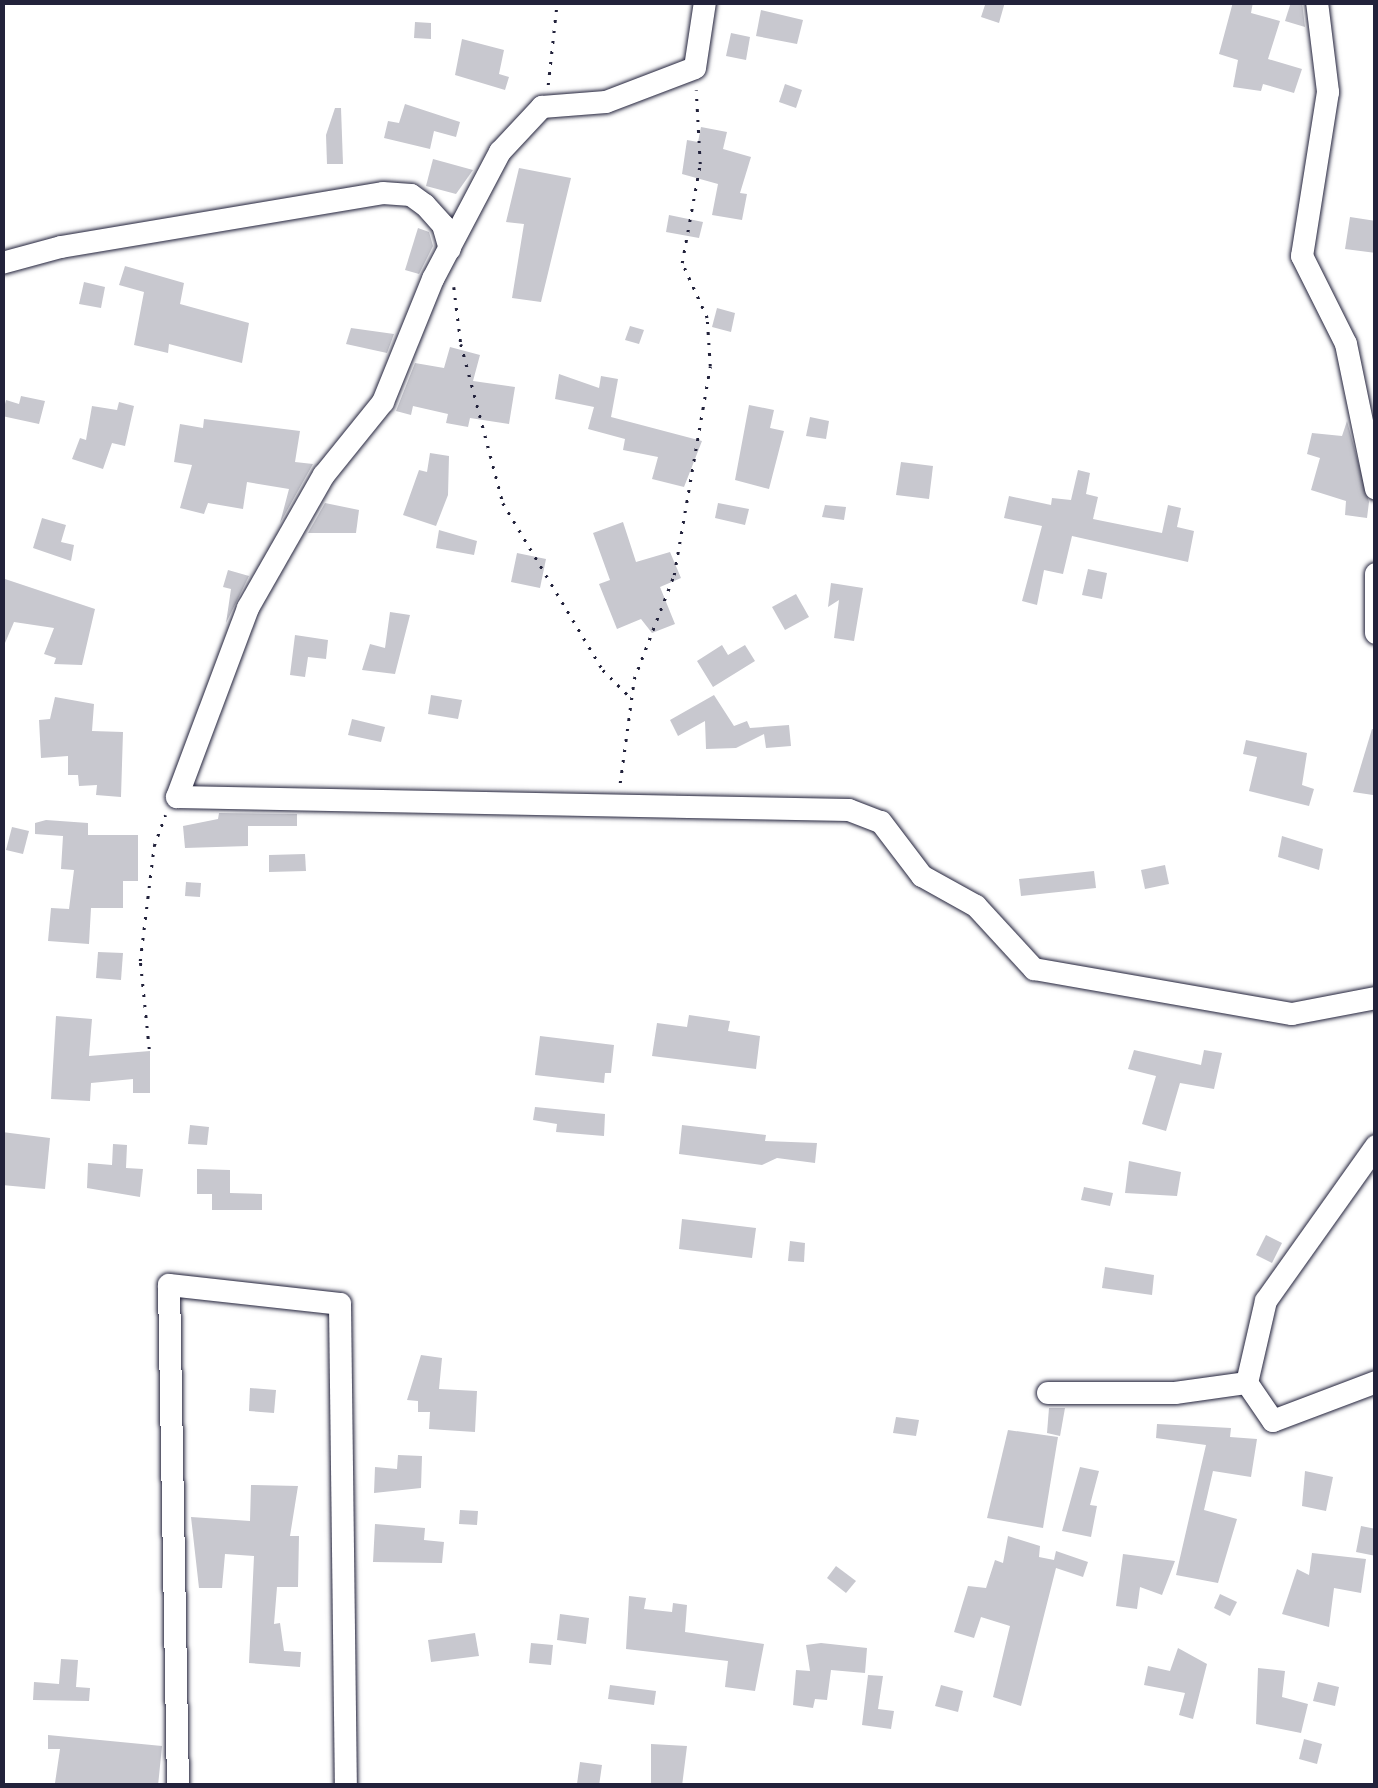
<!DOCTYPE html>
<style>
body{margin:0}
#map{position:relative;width:1378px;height:1788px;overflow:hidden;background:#fff;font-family:"Patrick Hand",sans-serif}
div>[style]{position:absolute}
.building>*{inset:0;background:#c8c8cf}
.path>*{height:2.5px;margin-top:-1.25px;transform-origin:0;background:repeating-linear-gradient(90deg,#22223b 0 2.5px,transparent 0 10.5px)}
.roads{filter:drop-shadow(0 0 2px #22223b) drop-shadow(0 0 2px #22223b)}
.minor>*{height:22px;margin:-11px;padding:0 11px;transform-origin:11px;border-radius:11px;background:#fff}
span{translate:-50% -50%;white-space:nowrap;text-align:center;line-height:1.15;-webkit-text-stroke:10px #fff;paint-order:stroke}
.frame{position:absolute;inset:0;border:5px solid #22223b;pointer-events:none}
</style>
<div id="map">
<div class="building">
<i style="clip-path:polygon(986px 2px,1005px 2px,999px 23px,981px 17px)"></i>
<i style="clip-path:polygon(1233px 2px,1253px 2px,1251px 13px,1280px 21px,1268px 59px,1302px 69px,1294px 93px,1263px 84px,1261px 91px,1233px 87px,1238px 60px,1219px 54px)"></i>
<i style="clip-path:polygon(1291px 2px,1302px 2px,1305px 27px,1285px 21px)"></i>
<i style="clip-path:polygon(761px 10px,803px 20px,797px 44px,756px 36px)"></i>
<i style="clip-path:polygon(415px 22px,431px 23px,431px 39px,414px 38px)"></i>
<i style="clip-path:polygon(731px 33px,750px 37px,746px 60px,726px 56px)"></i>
<i style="clip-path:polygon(462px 39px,504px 50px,499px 74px,509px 77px,505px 90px,455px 75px)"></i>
<i style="clip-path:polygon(785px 84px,802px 90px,796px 108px,779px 102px)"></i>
<i style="clip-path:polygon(405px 104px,460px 122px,456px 137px,434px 131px,430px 149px,384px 138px,388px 121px,399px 123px)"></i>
<i style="clip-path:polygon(335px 108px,341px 108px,343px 164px,327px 164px,326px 135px)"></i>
<i style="clip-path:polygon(701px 127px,727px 132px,723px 149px,751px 157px,740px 193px,747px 194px,742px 220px,712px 215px,718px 184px,682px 174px,687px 140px,698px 142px)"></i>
<i style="clip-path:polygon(433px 159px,473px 170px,456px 194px,426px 186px)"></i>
<i style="clip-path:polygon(519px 168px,571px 178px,541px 302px,512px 298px,524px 224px,506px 222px)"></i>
<i style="clip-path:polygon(669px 215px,703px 222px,699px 238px,666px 232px)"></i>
<i style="clip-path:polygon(1350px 217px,1376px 221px,1376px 253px,1345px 249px)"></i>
<i style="clip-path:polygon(418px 228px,429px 232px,433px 246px,419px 274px,405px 270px)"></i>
<i style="clip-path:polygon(125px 266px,184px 283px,180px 304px,249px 323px,242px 363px,169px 344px,168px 353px,134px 345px,144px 292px,119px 285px)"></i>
<i style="clip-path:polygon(84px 282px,105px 287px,101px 308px,79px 304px)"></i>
<i style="clip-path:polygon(717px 308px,735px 313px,731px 332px,712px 327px)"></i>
<i style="clip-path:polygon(630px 326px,644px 330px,639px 344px,625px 340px)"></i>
<i style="clip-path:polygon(351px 328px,394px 334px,387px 353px,346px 344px)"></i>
<i style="clip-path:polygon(450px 347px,480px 355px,473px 381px,515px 387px,509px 424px,470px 418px,468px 427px,446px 423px,448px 414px,413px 406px,411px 415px,396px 411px,415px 363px,444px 368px)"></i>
<i style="clip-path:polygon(559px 374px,599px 388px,601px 376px,618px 379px,611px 417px,702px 441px,684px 487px,652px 479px,658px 457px,623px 450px,625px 439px,588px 429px,594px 407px,555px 399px)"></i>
<i style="clip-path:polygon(21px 396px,45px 401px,39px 424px,2px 416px,6px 400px,19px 404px)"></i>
<i style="clip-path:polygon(119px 402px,134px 406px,125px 446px,112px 443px,103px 469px,72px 459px,80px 438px,86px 440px,92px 406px,117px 410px)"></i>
<i style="clip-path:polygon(749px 405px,774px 410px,770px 428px,784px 431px,769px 489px,735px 480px)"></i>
<i style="clip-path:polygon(810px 417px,829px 421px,826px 439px,806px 436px)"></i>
<i style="clip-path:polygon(204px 419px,300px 431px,295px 462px,313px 464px,280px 523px,289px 489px,247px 482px,243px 509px,208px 503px,204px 514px,180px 508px,192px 465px,174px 462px,180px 424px,203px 428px)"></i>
<i style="clip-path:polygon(1347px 421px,1369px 502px,1367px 518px,1345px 515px,1346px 501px,1311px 490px,1320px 458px,1307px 454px,1312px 433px,1342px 436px)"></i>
<i style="clip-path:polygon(430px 453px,449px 456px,448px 495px,436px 526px,403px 515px,419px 470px,427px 472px)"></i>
<i style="clip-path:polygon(901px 462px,933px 466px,929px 499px,896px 495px)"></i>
<i style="clip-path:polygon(1078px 470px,1090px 473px,1086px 494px,1098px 497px,1093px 519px,1162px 533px,1168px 505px,1181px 508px,1177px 527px,1194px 531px,1188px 562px,1072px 536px,1063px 574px,1044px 570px,1037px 605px,1022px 601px,1042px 526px,1004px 518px,1009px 496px,1051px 505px,1052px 498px,1071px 500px)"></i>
<i style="clip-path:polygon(325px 503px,359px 510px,356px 533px,308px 533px)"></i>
<i style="clip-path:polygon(718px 503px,749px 509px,745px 525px,715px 518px)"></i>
<i style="clip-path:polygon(825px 505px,846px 507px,844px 520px,822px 517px)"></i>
<i style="clip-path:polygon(42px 518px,66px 525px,61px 542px,74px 545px,71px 561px,33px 548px)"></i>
<i style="clip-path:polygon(623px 522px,636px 562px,670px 552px,681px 578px,660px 587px,675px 624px,652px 633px,641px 619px,617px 629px,599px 584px,610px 580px,593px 533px)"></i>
<i style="clip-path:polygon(439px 530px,477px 541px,474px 555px,436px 548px)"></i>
<i style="clip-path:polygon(517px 553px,546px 559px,540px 588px,511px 582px)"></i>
<i style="clip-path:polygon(1088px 569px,1107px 573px,1102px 599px,1082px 595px)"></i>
<i style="clip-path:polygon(228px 570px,249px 576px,226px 623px,231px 589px,223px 587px)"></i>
<i style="clip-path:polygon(2px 578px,95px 609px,82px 665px,54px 664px,56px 658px,44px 654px,54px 628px,14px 622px,2px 650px)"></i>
<i style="clip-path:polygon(831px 583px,863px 588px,854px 641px,834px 638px,839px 600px,828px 607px)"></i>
<i style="clip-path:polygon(796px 594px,809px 617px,785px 630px,772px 607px)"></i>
<i style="clip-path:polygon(390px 612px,410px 615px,395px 674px,362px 670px,370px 644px,385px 648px)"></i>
<i style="clip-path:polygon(295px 635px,328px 640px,326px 659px,308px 657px,305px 677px,290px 675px)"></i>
<i style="clip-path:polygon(722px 645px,728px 655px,745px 645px,755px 661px,713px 687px,697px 661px)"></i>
<i style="clip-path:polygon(431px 695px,462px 700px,458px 719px,428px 714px)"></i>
<i style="clip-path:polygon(714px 695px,734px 726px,747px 721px,750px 728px,789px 725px,791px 746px,766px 748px,764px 734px,736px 748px,706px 749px,705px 721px,678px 736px,670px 720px)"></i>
<i style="clip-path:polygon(55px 697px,94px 704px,92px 731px,123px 732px,121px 797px,96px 795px,97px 785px,79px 786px,78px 775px,68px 775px,68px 756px,41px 758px,39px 720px,50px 719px)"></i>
<i style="clip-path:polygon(352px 719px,385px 727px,381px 742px,348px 735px)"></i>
<i style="clip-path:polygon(1372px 729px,1376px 730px,1373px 795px,1353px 792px)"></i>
<i style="clip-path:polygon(1246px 740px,1307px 753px,1302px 785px,1314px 789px,1309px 806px,1249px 791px,1257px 757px,1243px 754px)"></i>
<i style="clip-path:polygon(219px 813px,297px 814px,297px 826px,248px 826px,248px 846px,185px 848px,183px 826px,218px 819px)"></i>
<i style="clip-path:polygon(46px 820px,88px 823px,88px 835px,138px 835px,138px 881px,123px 881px,123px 908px,91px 908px,89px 944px,48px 941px,51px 908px,69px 909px,74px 870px,61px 869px,63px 836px,35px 834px,35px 823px)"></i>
<i style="clip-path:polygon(12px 827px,29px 831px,23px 854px,6px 850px)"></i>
<i style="clip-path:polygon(1282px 836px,1323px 849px,1319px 870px,1278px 857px)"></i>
<i style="clip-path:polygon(305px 854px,306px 871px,269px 872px,269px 855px)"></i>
<i style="clip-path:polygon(1165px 865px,1169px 884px,1145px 889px,1141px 870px)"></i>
<i style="clip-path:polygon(1094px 871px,1096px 888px,1021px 896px,1019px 879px)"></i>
<i style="clip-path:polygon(186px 882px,201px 883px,200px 897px,185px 896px)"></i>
<i style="clip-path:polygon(98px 952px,123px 953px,121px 980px,96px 978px)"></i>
<i style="clip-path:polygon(689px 1015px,730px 1021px,728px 1031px,760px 1036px,756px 1069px,652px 1056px,657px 1023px,687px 1027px)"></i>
<i style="clip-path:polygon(56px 1016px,92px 1019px,89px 1056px,150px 1051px,150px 1093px,133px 1093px,133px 1079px,91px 1083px,90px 1101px,51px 1099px)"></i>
<i style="clip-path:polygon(540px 1036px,614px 1045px,611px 1073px,605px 1073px,604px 1083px,535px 1075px)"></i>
<i style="clip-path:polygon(1134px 1050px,1201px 1065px,1204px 1050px,1222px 1053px,1214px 1089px,1180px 1083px,1166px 1131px,1142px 1124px,1156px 1076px,1128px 1069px)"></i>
<i style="clip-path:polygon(535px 1107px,605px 1114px,604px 1136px,556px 1132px,557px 1124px,533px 1120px)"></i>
<i style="clip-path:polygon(190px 1125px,209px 1127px,207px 1145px,188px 1144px)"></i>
<i style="clip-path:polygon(682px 1125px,766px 1135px,765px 1141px,817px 1143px,815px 1163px,777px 1158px,762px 1165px,679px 1154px)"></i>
<i style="clip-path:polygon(2px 1132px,50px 1138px,45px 1189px,2px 1185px)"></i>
<i style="clip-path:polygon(113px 1144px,127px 1145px,126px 1168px,143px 1169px,140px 1197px,87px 1188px,88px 1163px,112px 1165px)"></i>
<i style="clip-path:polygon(1129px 1161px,1181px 1172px,1177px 1196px,1125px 1193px)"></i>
<i style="clip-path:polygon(197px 1169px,230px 1170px,230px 1193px,262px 1194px,262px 1210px,212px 1210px,212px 1194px,197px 1194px)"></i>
<i style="clip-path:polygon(1084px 1187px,1113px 1193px,1110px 1206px,1081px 1200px)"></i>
<i style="clip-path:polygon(682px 1219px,756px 1228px,752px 1258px,679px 1249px)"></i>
<i style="clip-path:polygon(1266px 1235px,1282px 1243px,1272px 1263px,1256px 1255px)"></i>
<i style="clip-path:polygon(790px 1241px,805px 1243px,804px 1262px,788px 1261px)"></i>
<i style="clip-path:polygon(1105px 1267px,1154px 1275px,1152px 1295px,1102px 1288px)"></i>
<i style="clip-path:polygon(421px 1355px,442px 1358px,439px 1389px,477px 1391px,475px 1432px,429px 1429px,430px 1412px,418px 1412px,418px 1401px,407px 1400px)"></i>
<i style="clip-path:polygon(250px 1388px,276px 1390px,274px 1413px,249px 1411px)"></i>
<i style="clip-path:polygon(1049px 1408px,1065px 1408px,1060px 1436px,1047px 1433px)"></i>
<i style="clip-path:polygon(896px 1417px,919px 1420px,916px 1436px,893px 1433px)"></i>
<i style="clip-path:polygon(1157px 1424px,1231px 1428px,1230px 1437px,1257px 1439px,1251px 1477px,1213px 1471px,1204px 1510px,1237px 1519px,1218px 1583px,1176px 1575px,1206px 1445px,1156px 1438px)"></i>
<i style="clip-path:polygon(1008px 1430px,1058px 1437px,1043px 1528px,987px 1518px)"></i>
<i style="clip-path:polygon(398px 1455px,422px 1456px,421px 1488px,374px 1493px,375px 1467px,397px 1469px)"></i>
<i style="clip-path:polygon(1080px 1467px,1099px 1471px,1090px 1505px,1097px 1506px,1091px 1537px,1062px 1531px)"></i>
<i style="clip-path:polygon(1305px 1471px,1333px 1477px,1326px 1511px,1302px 1506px)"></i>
<i style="clip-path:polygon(251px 1485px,298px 1486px,290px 1536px,299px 1536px,298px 1587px,277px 1587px,274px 1624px,280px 1623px,284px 1651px,301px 1652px,300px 1667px,249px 1663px,254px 1556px,225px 1554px,222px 1588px,199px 1588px,191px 1517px,250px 1521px)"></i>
<i style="clip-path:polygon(460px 1510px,478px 1511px,477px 1525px,459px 1524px)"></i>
<i style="clip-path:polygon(375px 1524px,425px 1528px,424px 1540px,444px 1542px,442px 1563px,373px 1562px)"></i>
<i style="clip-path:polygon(1361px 1526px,1376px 1529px,1376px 1556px,1356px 1552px)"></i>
<i style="clip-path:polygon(1008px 1536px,1040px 1546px,1039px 1557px,1054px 1560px,1056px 1551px,1088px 1562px,1083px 1577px,1056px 1568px,1021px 1706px,993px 1697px,1010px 1626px,981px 1617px,974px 1638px,954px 1632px,968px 1586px,986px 1588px,995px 1560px,1003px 1563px)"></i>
<i style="clip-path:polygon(1312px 1553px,1366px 1559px,1361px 1593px,1334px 1588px,1329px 1627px,1282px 1614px,1297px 1569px,1309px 1575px)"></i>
<i style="clip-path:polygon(1123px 1554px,1175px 1561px,1162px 1595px,1140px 1587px,1137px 1609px,1116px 1606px)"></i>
<i style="clip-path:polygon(836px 1566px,856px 1581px,846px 1593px,827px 1578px)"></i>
<i style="clip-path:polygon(1220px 1594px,1237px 1602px,1230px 1616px,1214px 1608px)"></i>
<i style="clip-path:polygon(629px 1596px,646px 1598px,644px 1609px,672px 1612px,673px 1603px,687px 1605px,685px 1632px,764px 1644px,755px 1691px,725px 1687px,728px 1661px,626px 1649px)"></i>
<i style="clip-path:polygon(560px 1614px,589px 1618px,586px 1644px,557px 1640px)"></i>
<i style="clip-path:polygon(475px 1633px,479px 1656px,431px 1662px,428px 1640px)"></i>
<i style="clip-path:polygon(531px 1643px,553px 1645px,551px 1665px,529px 1663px)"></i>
<i style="clip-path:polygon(821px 1643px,867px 1648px,865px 1673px,831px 1670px,827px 1700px,815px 1699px,813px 1708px,793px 1705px,796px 1670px,810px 1671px,806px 1645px)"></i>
<i style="clip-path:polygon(1178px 1648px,1207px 1664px,1193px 1719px,1179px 1715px,1185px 1693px,1144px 1685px,1148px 1666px,1170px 1671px)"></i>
<i style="clip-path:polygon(61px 1659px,78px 1660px,76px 1687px,90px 1688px,89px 1701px,33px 1700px,34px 1682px,59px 1684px)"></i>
<i style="clip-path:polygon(1258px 1668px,1285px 1671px,1282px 1697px,1308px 1704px,1301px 1733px,1256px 1724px)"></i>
<i style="clip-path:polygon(868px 1675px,883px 1676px,878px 1709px,894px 1711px,891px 1729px,862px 1725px)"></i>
<i style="clip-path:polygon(1318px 1682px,1339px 1687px,1335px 1706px,1313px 1701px)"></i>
<i style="clip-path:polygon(610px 1685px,656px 1691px,654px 1705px,608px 1699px)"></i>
<i style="clip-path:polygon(941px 1685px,963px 1691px,958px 1712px,935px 1706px)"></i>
<i style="clip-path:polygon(48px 1735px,162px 1746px,158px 1786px,55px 1783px,60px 1749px,48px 1749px)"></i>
<i style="clip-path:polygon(1304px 1739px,1322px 1744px,1317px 1764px,1299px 1759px)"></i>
<i style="clip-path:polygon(651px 1744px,687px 1746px,682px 1786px,651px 1786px)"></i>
<i style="clip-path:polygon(580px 1762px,602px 1765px,599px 1786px,577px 1784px)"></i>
</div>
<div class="path">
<i style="left:548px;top:85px;width:83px;rotate:-83.8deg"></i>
<i style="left:454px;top:287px;width:57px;rotate:83deg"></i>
<i style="left:461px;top:344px;width:164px;rotate:75.2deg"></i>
<i style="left:503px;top:503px;width:195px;rotate:59.1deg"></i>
<i style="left:603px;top:670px;width:40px;rotate:45deg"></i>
<i style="left:620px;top:783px;width:105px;rotate:-82.3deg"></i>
<i style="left:634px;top:679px;width:111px;rotate:-69deg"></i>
<i style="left:674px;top:575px;width:212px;rotate:-80.2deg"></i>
<i style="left:710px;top:366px;width:48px;rotate:-93.6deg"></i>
<i style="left:707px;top:318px;width:60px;rotate:-114.4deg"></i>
<i style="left:682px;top:263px;width:101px;rotate:-79.7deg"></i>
<i style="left:700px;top:164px;width:74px;rotate:-93.1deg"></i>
<i style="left:149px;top:1049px;width:88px;rotate:-95.8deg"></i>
<i style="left:140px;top:961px;width:116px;rotate:-83.1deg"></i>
<i style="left:154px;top:846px;width:33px;rotate:-70deg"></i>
</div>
<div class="roads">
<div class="minor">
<i style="left:1317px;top:2px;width:91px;rotate:83deg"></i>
<i style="left:1328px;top:92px;width:166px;rotate:99deg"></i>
<i style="left:1302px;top:256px;width:98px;rotate:63.4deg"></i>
<i style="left:1346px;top:344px;width:148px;rotate:78.3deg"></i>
<i style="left:2px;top:263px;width:61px;rotate:-15.2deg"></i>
<i style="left:61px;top:247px;width:326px;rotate:-9.5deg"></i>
<i style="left:383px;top:193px;width:28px;rotate:4deg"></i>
<i style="left:411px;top:195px;width:17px;rotate:36deg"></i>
<i style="left:425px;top:205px;width:27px;rotate:48deg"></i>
<i style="left:443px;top:225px;width:25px;rotate:74deg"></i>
<i style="left:1376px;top:574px;width:59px;rotate:90deg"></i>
<i style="left:177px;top:797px;width:672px;rotate:1.11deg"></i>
<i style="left:849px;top:810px;width:34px;rotate:21deg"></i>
<i style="left:881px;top:822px;width:68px;rotate:52.8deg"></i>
<i style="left:922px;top:876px;width:62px;rotate:29.1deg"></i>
<i style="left:976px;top:906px;width:86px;rotate:47.4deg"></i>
<i style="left:1034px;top:969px;width:262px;rotate:9.9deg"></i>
<i style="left:1292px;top:1014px;width:86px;rotate:-10.8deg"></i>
<i style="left:177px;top:797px;width:202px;rotate:-69.4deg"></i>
<i style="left:248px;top:608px;width:153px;rotate:-60.3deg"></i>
<i style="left:324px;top:475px;width:94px;rotate:-51.1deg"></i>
<i style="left:383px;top:402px;width:133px;rotate:-67.9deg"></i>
<i style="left:433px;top:279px;width:144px;rotate:-62.2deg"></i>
<i style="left:500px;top:152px;width:62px;rotate:-47deg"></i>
<i style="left:542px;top:107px;width:64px;rotate:-4.5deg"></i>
<i style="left:606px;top:102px;width:95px;rotate:-20.9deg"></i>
<i style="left:695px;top:68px;width:67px;rotate:-81.4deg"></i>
<i style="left:1247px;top:1383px;width:46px;rotate:55.6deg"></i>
<i style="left:1273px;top:1421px;width:110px;rotate:-20.7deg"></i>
<i style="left:1048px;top:1393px;width:127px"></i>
<i style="left:1175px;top:1393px;width:73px;rotate:-7.9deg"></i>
<i style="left:1247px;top:1383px;width:84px;rotate:-77deg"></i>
<i style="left:1266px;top:1301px;width:190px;rotate:-54.6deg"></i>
<i style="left:178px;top:1786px;width:501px;rotate:-91.03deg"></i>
<i style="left:169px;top:1285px;width:172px;rotate:6.3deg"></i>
<i style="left:340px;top:1304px;width:482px;rotate:89.3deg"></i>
</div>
</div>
<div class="frame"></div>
</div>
